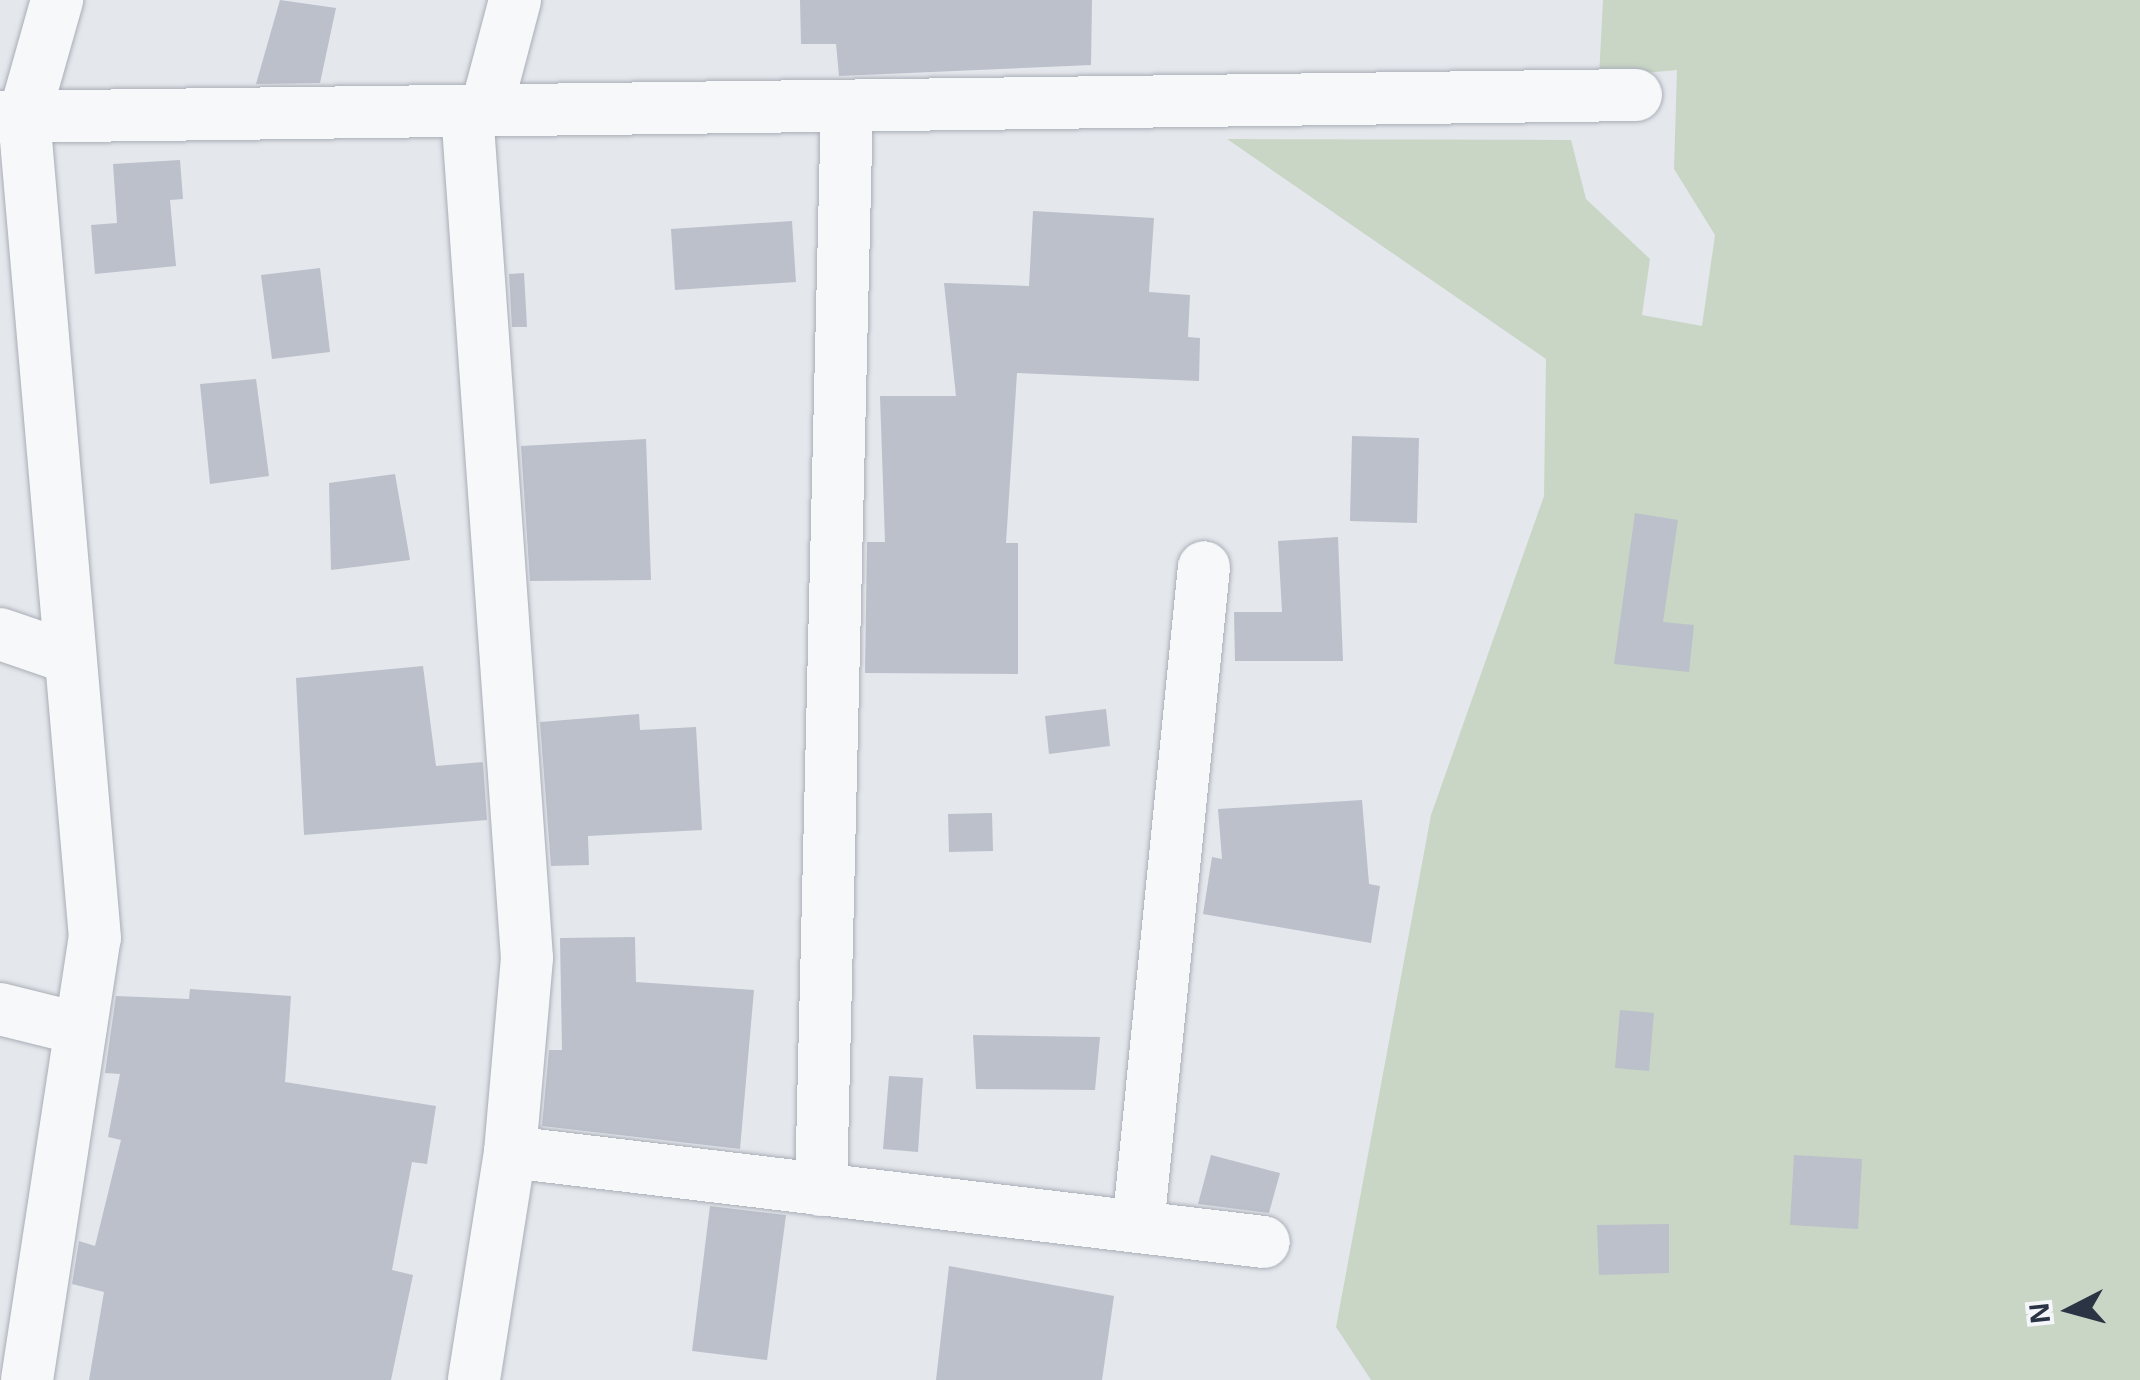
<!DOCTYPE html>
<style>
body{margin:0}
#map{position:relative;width:2140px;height:1380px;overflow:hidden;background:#e4e7ec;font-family:Arial,sans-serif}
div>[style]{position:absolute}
.green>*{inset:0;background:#c9d6c5}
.building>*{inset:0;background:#bbc0ca}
.roads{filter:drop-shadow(0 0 2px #a9aeb7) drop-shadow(0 0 2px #a9aeb7)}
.minor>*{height:52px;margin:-26px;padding:0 26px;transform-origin:26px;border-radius:26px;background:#f7f8fa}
span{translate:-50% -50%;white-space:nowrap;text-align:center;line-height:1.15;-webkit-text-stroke:9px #f4f6f9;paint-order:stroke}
.north{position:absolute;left:2020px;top:1260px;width:100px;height:100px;-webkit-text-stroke:8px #f4f6f9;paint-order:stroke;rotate:264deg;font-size:28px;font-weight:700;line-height:40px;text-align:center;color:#2b3445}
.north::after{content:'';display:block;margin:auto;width:35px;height:45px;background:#2b3445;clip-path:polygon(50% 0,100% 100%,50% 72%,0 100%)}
</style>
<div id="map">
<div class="green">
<i style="clip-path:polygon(1603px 0,2140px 0,2140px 1380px,1371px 1380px,1336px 1327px,1431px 815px,1544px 496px,1546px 359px,1227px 139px,1571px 140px,1586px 199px,1650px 259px,1642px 315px,1702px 326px,1715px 235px,1674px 169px,1677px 70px,1599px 77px)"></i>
</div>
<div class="building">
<i style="clip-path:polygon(280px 0,336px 8px,320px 83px,256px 84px)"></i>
<i style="clip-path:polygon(800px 0,1092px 0,1091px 65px,839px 76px,836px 44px,801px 44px)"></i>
<i style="clip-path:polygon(180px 160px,183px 199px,170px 200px,176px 266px,95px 274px,91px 225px,117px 223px,113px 164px)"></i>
<i style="clip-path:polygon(1033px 211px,1154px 218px,1149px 292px,1190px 295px,1188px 337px,1200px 338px,1199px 381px,1017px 373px,1006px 543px,1018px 543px,1018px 674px,865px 673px,867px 542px,885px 542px,880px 396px,956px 396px,944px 283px,1029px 286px)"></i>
<i style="clip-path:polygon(792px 221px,796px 282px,675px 290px,671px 229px)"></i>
<i style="clip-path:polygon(320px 268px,330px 352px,272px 359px,261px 275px)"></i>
<i style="clip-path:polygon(524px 273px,527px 327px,512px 327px,509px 274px)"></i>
<i style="clip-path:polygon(256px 379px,269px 476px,210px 484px,200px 384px)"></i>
<i style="clip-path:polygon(1352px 436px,1419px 438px,1417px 523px,1350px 521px)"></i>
<i style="clip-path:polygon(646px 439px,651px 580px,530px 581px,521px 446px)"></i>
<i style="clip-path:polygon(395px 474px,410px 560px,331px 570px,329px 483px)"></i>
<i style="clip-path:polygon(1635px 513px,1678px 520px,1663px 622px,1694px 625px,1689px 672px,1614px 664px)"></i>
<i style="clip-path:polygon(1338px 537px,1343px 661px,1235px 661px,1234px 612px,1282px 612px,1278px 541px)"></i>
<i style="clip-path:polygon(423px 666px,436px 766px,483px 762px,482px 749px,487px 820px,304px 835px,296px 678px)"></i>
<i style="clip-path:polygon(1106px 709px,1110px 746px,1049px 754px,1045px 716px)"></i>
<i style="clip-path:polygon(639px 714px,640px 730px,696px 727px,702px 830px,588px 836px,589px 865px,551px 866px,540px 722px)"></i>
<i style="clip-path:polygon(1362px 800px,1369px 884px,1380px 886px,1371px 943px,1203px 914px,1212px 857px,1222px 859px,1218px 809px)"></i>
<i style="clip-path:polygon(992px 813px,993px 851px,949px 852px,948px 814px)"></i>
<i style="clip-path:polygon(635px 937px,636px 982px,754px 990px,740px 1149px,542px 1126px,549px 1050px,562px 1050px,560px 938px)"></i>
<i style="clip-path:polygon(190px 989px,291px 996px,285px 1082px,436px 1106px,427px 1164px,412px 1162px,392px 1270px,413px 1275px,391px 1380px,89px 1380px,104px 1292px,72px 1284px,79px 1241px,95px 1246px,121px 1140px,108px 1137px,120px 1074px,105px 1073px,116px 996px,189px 999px)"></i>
<i style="clip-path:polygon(1620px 1010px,1654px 1013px,1649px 1071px,1615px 1068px)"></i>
<i style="clip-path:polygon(973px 1035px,1100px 1037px,1095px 1090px,976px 1089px)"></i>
<i style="clip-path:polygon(889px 1076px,923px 1078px,918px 1152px,883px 1149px)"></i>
<i style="clip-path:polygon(1211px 1155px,1280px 1173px,1269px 1213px,1198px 1204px)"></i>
<i style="clip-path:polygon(1794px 1155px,1862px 1159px,1858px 1229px,1790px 1225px)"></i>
<i style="clip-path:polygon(710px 1206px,786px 1215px,767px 1360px,692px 1351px)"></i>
<i style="clip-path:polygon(1669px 1224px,1669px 1273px,1599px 1275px,1597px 1225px)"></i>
<i style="clip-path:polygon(949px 1266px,1114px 1296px,1102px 1380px,936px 1380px)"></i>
</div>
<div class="roads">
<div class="minor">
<i style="left:486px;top:110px;width:114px;rotate:-75.2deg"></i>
<i style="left:467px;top:111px;width:849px;rotate:85.95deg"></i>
<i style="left:527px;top:958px;width:195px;rotate:95deg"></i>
<i style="left:510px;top:1152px;width:231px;rotate:99deg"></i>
<i style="left:0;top:117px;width:1636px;rotate:-0.77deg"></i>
<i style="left:0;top:634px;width:71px;rotate:18.9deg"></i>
<i style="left:0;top:1009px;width:83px;rotate:13.9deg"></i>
<i style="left:510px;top:1152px;width:759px;rotate:6.81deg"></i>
<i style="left:821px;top:1190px;width:1084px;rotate:-88.63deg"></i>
<i style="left:1138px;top:1227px;width:663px;rotate:-84.29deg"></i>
<i style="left:27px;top:1380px;width:447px;rotate:-81.3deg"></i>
<i style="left:95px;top:938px;width:824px;rotate:-94.94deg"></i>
<i style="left:24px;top:117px;width:122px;rotate:-74.2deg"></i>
</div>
</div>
<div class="north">N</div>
</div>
